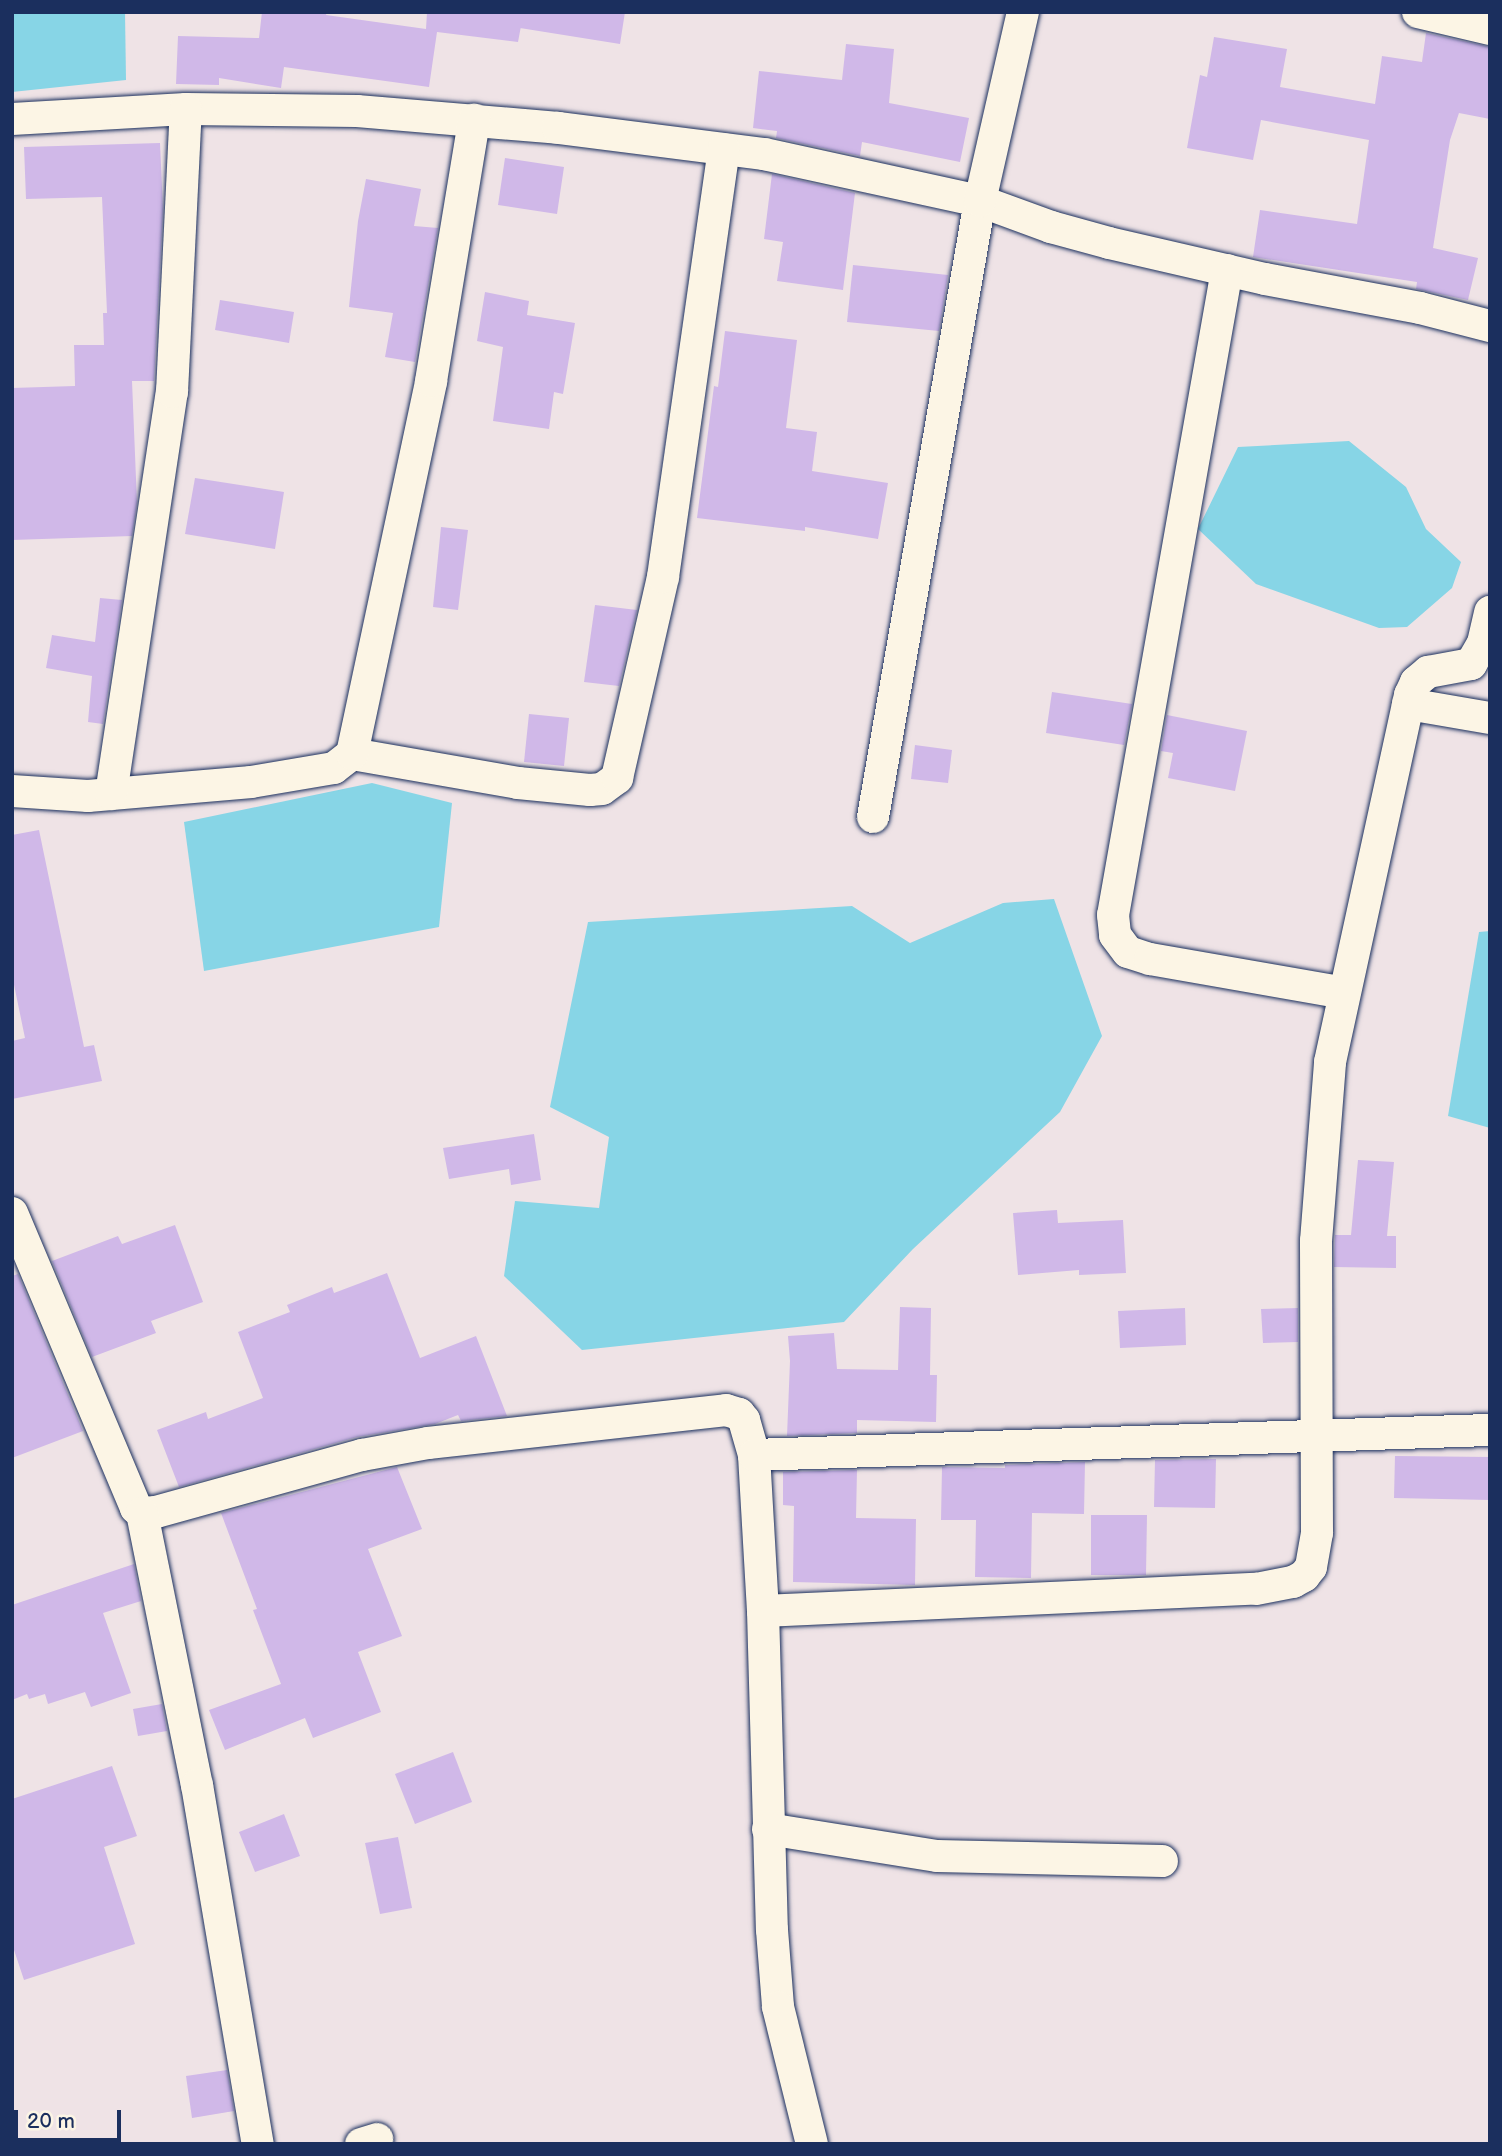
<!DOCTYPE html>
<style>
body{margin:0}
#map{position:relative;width:1502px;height:2156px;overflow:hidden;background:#efe3e6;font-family:"Balsamiq Sans",sans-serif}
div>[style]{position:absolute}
.water>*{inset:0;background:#87d5e6}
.building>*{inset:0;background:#d0b8e8}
.roads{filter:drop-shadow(0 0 2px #1b2f5e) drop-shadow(0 0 2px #1b2f5e)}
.minor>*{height:32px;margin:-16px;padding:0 16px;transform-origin:16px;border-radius:16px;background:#fcf5e5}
span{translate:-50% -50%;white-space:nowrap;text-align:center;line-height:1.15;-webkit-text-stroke:6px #fcf5e5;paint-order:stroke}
.frame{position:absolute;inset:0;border:14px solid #1b2f5e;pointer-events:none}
.scale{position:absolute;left:14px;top:2110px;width:107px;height:32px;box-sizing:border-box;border:4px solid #1b2f5e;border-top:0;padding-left:9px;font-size:21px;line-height:24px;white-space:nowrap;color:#1b2f5e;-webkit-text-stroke:5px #fcf5e5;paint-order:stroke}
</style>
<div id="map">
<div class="water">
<i style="clip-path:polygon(12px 12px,125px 12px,126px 80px,12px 92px)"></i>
<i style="clip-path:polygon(1349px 441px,1406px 487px,1426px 529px,1461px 562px,1452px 588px,1407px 627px,1379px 628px,1256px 584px,1198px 529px,1238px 447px)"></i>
<i style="clip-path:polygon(372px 783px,452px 803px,439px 927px,204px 971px,184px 822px)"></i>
<i style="clip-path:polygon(1054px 899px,1102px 1036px,1060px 1112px,913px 1249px,844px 1322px,582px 1350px,504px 1276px,515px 1201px,599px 1208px,609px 1137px,550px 1107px,588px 922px,852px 906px,910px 943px,1003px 903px)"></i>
<i style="clip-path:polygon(1490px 931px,1490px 1128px,1448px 1116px,1479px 932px)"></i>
</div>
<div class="building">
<i style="clip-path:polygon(262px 12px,327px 12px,326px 15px,426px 29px,427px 12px,625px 12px,620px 44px,520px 28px,521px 26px,518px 42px,437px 32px,429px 87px,284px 67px,281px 88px,219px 78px,219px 85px,176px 84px,178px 36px,259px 38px)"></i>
<i style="clip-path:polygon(1426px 33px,1490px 47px,1490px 119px,1459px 113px,1450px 140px,1433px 248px,1478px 258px,1468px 300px,1416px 289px,1417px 282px,1253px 257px,1260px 210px,1357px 224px,1369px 140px,1261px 120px,1253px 160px,1187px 148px,1200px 75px,1207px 77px,1214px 37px,1287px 49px,1280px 87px,1375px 104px,1382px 56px,1422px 62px)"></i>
<i style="clip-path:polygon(846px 44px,894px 49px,889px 103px,969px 118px,960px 162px,862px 142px,860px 156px,776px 138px,777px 131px,753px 128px,759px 71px,842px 80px)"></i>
<i style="clip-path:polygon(160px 143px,163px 210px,154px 381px,132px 381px,137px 503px,132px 536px,12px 540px,12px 388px,75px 386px,74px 345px,104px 345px,103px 313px,107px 313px,102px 197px,26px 199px,24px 147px)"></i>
<i style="clip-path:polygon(505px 158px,564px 167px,557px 214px,498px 205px)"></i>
<i style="clip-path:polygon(772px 174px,855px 193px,843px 290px,777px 281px,783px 242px,764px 239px)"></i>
<i style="clip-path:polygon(366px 179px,421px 189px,414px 226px,438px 228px,415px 362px,385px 357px,393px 313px,349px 307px,358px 221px)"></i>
<i style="clip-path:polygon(853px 265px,948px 275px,939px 331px,847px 322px)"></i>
<i style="clip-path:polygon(485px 292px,529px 301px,527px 315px,575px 323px,563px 394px,554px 392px,549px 429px,493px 421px,503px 347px,477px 341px)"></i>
<i style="clip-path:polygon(220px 300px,294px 312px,289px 343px,215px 330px)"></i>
<i style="clip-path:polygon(725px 331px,797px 340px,786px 428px,817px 432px,812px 471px,888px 483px,878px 539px,805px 527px,805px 531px,697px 518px,714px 386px,718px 387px)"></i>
<i style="clip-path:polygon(195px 478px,284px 492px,275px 549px,185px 534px)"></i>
<i style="clip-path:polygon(441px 527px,468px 530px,458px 610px,433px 607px)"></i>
<i style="clip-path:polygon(100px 598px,122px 600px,103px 724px,88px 722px,92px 676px,46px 668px,52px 635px,95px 642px)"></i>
<i style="clip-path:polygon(595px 605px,637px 610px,619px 686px,584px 682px)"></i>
<i style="clip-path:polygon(1052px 692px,1132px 704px,1124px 745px,1046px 733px)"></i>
<i style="clip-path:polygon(529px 714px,569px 718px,564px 766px,524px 762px)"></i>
<i style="clip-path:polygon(1167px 715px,1247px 731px,1235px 791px,1168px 778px,1173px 753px,1161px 751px)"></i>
<i style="clip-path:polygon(915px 745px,952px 750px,948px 783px,911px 779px)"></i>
<i style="clip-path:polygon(39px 830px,84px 1047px,94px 1045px,102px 1081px,12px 1099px,12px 1041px,25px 1038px,12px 975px,12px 835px)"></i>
<i style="clip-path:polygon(534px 1134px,541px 1180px,511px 1185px,509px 1169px,449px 1179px,443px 1148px)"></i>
<i style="clip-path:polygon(1358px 1160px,1394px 1162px,1387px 1236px,1396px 1236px,1396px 1268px,1334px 1267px,1335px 1235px,1351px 1235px)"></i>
<i style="clip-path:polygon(1057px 1210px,1058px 1223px,1123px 1220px,1126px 1273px,1079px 1275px,1079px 1270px,1018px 1275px,1013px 1213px)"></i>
<i style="clip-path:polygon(175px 1225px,203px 1302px,151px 1321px,156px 1333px,92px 1357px,52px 1261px,118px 1236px,122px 1244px)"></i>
<i style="clip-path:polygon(387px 1273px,420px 1358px,476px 1336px,507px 1416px,461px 1421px,458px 1415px,435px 1424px,357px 1437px,179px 1487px,157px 1430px,206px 1412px,208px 1419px,263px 1398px,238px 1332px,290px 1312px,287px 1305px,332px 1287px,334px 1293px)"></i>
<i style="clip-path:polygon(18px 1274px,83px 1431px,12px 1458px,12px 1276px)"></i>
<i style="clip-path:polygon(900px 1307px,931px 1308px,930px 1375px,937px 1375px,936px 1422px,857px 1420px,857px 1433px,787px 1436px,790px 1361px,788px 1336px,834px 1333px,837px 1369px,898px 1370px)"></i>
<i style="clip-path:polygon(1185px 1308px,1186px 1345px,1120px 1348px,1118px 1311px)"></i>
<i style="clip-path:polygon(1298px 1308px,1298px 1342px,1263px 1343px,1261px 1309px)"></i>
<i style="clip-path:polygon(1395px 1456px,1490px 1457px,1490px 1500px,1394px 1498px)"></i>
<i style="clip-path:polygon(1216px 1459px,1215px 1508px,1154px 1507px,1155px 1460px)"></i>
<i style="clip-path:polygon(1085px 1462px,1084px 1514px,1032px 1513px,1031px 1578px,975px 1577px,976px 1520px,941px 1520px,942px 1467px,1005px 1468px,1005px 1465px)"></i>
<i style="clip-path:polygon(397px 1467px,422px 1529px,368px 1549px,402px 1636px,358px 1652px,381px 1712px,313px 1738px,305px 1718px,225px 1750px,209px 1710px,281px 1684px,253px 1610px,257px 1609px,221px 1513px)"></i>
<i style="clip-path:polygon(857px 1470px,856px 1518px,916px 1519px,915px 1585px,793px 1582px,794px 1506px,783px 1505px,783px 1472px)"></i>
<i style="clip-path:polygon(1091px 1515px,1147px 1515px,1146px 1575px,1091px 1575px)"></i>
<i style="clip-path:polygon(134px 1564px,141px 1601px,103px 1613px,131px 1693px,91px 1707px,85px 1692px,48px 1704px,45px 1694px,29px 1699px,27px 1694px,12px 1700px,12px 1605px)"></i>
<i style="clip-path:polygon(162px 1704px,167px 1731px,138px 1736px,133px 1709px)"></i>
<i style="clip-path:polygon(453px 1752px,472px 1802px,415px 1824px,395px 1774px)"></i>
<i style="clip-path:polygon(112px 1766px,137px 1836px,104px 1847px,135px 1944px,24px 1980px,12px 1944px,12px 1799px)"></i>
<i style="clip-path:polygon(284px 1814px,300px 1856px,255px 1872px,239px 1832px)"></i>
<i style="clip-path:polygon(398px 1837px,412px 1908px,380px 1914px,365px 1843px)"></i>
<i style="clip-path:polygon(227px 2070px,234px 2111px,192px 2118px,186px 2076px)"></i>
</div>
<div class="roads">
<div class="minor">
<i style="left:1418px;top:12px;width:74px;rotate:13.3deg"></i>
<i style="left:12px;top:119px;width:174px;rotate:-3.3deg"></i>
<i style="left:186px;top:109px;width:171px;rotate:0.7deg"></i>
<i style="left:357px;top:111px;width:202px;rotate:4.8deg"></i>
<i style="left:558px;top:128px;width:208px;rotate:7.2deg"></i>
<i style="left:764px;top:154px;width:221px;rotate:12.3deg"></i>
<i style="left:980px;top:201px;width:76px;rotate:20.1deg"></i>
<i style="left:1051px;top:227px;width:60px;rotate:15.4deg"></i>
<i style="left:1109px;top:243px;width:160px;rotate:13deg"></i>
<i style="left:1265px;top:279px;width:158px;rotate:10.6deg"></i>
<i style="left:1420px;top:308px;width:72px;rotate:14.4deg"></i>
<i style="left:1227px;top:270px;width:655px;rotate:100.02deg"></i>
<i style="left:1113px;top:915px;width:20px;rotate:84deg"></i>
<i style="left:1115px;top:935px;width:21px;rotate:53deg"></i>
<i style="left:1128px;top:952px;width:23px;rotate:18deg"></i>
<i style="left:1150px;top:959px;width:197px;rotate:9.9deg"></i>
<i style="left:1408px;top:704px;width:83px;rotate:9.7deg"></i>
<i style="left:352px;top:754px;width:169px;rotate:9.9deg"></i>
<i style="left:518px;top:783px;width:72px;rotate:5.6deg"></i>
<i style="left:590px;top:790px;width:12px;rotate:-5deg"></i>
<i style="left:602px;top:789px;width:19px;rotate:-36deg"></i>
<i style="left:617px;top:778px;width:206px;rotate:-77.1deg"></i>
<i style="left:663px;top:577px;width:432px;rotate:-81.9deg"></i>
<i style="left:12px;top:791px;width:76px;rotate:3.8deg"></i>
<i style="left:88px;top:796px;width:164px;rotate:-4.9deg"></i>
<i style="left:251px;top:782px;width:84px;rotate:-9.6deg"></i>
<i style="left:334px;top:768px;width:23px;rotate:-38deg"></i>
<i style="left:352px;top:754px;width:381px;rotate:-78deg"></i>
<i style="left:431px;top:381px;width:265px;rotate:-80.6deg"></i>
<i style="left:111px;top:794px;width:407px;rotate:-81.4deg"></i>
<i style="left:172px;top:392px;width:283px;rotate:-87.2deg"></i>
<i style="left:873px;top:817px;width:625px;rotate:-80.15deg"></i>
<i style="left:980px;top:201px;width:194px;rotate:-77.2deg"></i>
<i style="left:12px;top:1213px;width:320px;rotate:67.2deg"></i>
<i style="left:136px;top:1508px;width:8px;rotate:40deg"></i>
<i style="left:142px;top:1513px;width:14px;rotate:-4deg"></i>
<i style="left:156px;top:1512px;width:214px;rotate:-15.5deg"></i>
<i style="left:362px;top:1455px;width:67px;rotate:-10.3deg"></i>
<i style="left:428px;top:1443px;width:300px;rotate:-6.3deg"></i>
<i style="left:726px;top:1410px;width:14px;rotate:17deg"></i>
<i style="left:739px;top:1414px;width:8px;rotate:50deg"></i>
<i style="left:744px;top:1420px;width:36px;rotate:74deg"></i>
<i style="left:754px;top:1455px;width:156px;rotate:86.7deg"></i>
<i style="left:763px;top:1611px;width:319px;rotate:88.4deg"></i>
<i style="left:772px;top:1930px;width:77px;rotate:85.5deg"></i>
<i style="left:778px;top:2007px;width:141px;rotate:76.1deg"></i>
<i style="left:754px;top:1455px;width:736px;rotate:-1.95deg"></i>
<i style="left:142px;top:1513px;width:278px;rotate:78.6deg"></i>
<i style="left:197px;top:1785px;width:364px;rotate:80.4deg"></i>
<i style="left:763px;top:1611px;width:493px;rotate:-2.6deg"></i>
<i style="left:1256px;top:1589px;width:38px;rotate:-11deg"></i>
<i style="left:1293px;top:1582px;width:13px;rotate:-29deg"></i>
<i style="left:1304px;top:1576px;width:11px;rotate:-52deg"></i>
<i style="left:1311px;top:1567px;width:35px;rotate:-80deg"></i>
<i style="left:1317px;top:1533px;width:292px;rotate:-90.2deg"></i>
<i style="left:1316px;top:1241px;width:180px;rotate:-85.5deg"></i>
<i style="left:1330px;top:1062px;width:376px;rotate:-77.7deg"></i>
<i style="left:1410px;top:695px;width:14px;rotate:-65deg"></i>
<i style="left:1416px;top:682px;width:16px;rotate:-40deg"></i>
<i style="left:1428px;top:672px;width:44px;rotate:-10.5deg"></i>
<i style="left:1471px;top:664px;width:24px;rotate:-60deg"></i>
<i style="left:1483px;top:643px;width:32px;rotate:-77deg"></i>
<i style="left:768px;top:1829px;width:171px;rotate:9.1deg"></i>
<i style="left:937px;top:1856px;width:225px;rotate:1.3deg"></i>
<i style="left:361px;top:2144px;width:17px;rotate:-17deg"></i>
</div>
</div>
<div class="frame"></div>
<div class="scale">20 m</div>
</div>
